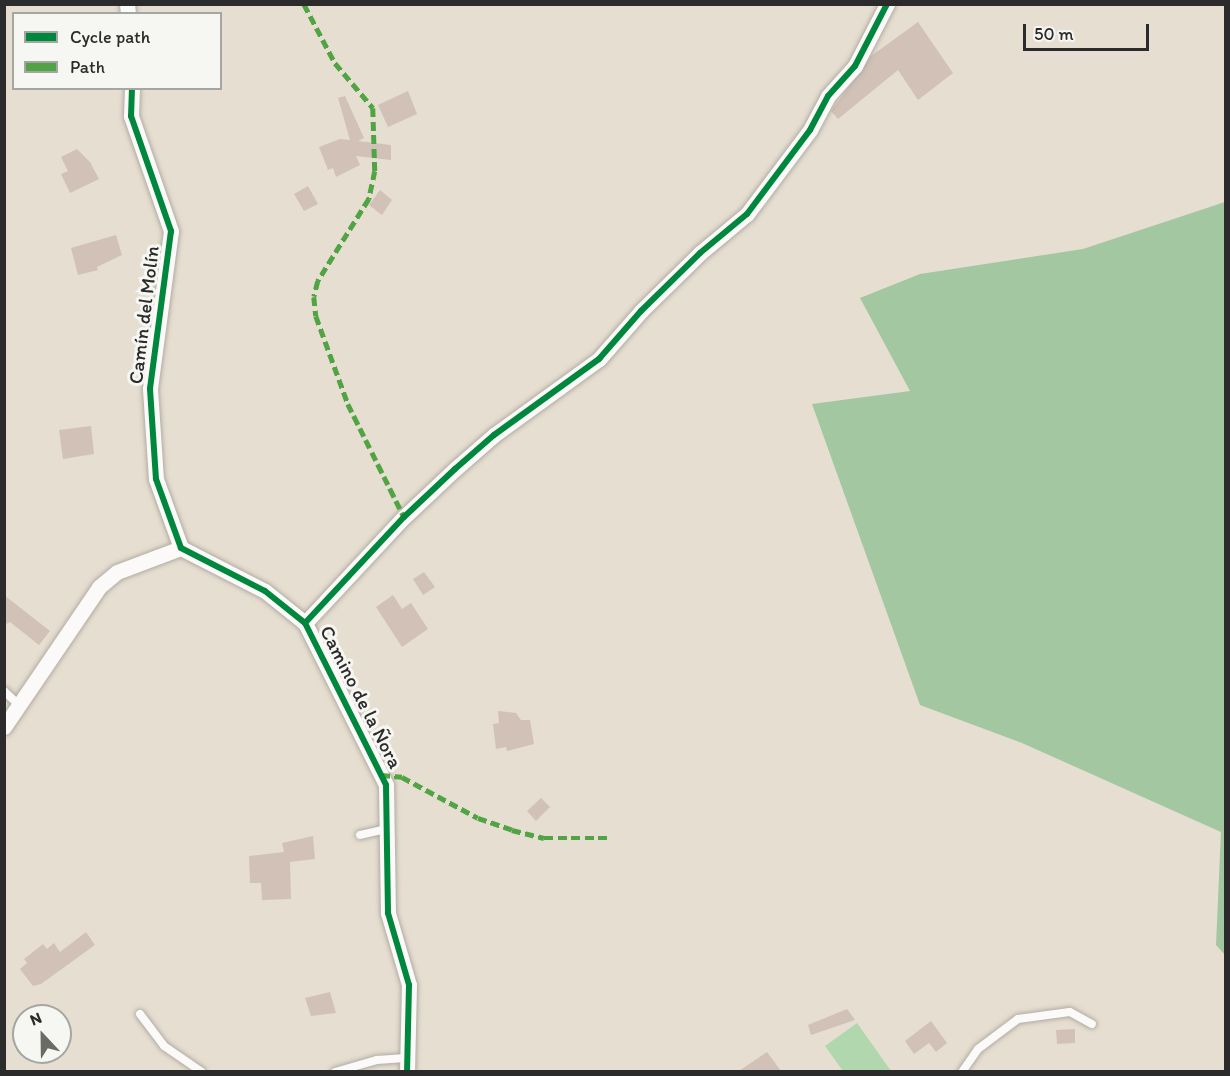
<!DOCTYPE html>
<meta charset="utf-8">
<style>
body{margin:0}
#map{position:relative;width:1230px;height:1076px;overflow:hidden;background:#e6ded0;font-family:Itim,sans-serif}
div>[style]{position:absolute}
.green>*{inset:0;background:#b0d7ad}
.forest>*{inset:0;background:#a2c7a1}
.building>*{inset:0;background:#d2c1b6}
.roads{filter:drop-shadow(0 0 2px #b1aca4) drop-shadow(0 0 2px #b1aca4)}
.service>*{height:8px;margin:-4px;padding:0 4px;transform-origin:4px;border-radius:4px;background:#fbfaf8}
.minor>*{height:15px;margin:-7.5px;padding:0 7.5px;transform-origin:7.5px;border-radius:7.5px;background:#fbfaf8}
.quiet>*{height:4.5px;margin-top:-2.25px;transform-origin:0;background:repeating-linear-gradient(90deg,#51a443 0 9px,transparent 0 13.5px)}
.cycleway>*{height:6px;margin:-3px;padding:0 3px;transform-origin:3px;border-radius:3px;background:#00873e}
span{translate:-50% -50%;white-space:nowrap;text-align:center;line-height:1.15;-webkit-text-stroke:6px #f6f6f2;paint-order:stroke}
.street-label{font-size:20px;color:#2b2b2b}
.frame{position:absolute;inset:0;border:6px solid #2b2b2b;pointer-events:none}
.legend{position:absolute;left:12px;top:12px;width:210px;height:78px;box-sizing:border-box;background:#f6f6f2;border:2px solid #a5a5a2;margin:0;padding:8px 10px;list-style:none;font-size:18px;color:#2b2b2b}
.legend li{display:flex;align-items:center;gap:12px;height:30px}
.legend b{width:30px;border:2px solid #a5a5a2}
.north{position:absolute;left:12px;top:1004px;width:60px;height:60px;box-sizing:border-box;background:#f6f6f2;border:2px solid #a5a5a2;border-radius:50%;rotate:338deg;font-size:16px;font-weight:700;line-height:24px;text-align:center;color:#2b2b2b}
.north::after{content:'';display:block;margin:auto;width:21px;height:27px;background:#6c6a65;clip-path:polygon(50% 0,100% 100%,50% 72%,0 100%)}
.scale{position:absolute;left:1023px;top:24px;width:126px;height:27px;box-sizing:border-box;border:3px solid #2b2b2b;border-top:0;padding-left:8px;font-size:18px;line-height:21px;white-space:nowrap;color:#2b2b2b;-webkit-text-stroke:4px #f6f6f2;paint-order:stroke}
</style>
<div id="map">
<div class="green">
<i style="clip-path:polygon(857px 1023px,891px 1071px,843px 1071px,825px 1046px)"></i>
</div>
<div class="forest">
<i style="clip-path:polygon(1225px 202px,1226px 202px,1225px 955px,1216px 945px,1221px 832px,1022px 743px,920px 705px,812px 404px,910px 391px,860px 298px,920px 274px,1083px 249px)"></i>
</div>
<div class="building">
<i style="clip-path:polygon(918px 22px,953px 73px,918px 100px,898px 70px,838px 119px,831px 111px,871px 56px)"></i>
<i style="clip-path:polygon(408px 91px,417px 114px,388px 127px,378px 105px)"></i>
<i style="clip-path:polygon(345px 96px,364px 138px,358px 141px,391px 145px,391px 160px,356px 156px,360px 165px,336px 177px,333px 168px,328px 170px,319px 147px,340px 139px,350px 140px,338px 98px)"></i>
<i style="clip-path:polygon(77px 149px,90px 162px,99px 179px,70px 193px,61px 174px,68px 171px,61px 157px)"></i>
<i style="clip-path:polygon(308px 186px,318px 204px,304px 211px,294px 194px)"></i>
<i style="clip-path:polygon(380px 190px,392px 200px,382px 215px,369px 205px)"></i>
<i style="clip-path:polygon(116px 235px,122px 255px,97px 267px,98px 270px,78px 275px,71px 248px)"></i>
<i style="clip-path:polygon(91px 426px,94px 454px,63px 459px,59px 430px)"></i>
<i style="clip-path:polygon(424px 572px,435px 587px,423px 595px,413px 579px)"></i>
<i style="clip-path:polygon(4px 595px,50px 631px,39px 645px,10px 622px,4px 625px)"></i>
<i style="clip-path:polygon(393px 595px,402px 609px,411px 603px,428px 629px,402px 647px,376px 607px)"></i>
<i style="clip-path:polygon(498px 711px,516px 713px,521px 720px,530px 720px,534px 744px,507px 751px,506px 747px,496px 749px,493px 724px,499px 723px)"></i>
<i style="clip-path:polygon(541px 798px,550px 807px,536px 821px,527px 811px)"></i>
<i style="clip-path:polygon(313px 836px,315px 859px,290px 862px,291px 899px,262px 900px,261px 883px,250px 883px,249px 856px,284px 852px,282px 843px)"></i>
<i style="clip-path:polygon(86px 932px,95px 945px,41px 984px,33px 986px,20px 969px,27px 963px,24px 959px,43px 944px,47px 949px,54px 943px,60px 952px)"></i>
<i style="clip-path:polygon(330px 992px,336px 1013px,311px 1016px,305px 998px)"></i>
<i style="clip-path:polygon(847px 1009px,855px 1020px,811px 1035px,808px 1025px)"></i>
<i style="clip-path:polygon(931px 1021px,947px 1043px,936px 1052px,929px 1043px,914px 1054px,905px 1041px)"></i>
<i style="clip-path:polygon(1075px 1029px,1075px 1043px,1057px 1044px,1056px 1030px)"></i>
<i style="clip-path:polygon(767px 1052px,781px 1071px,739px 1071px)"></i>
</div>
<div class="roads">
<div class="service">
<i style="left:4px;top:691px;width:21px;rotate:43deg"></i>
<i style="left:360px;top:835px;width:28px;rotate:-13deg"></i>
<i style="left:140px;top:1014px;width:40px;rotate:53deg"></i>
<i style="left:164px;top:1046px;width:46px;rotate:34.4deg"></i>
<i style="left:335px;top:1072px;width:44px;rotate:-15.9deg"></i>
<i style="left:377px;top:1060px;width:32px;rotate:-4deg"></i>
<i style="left:962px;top:1072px;width:28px;rotate:-55deg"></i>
<i style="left:978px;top:1049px;width:50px;rotate:-36.9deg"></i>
<i style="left:1018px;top:1019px;width:52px;rotate:-7.7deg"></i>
<i style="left:1070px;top:1012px;width:25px;rotate:29deg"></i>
</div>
<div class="minor">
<i style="left:127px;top:4px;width:10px;rotate:84deg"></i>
<i style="left:132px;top:88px;width:28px;rotate:92deg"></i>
<i style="left:131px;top:116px;width:122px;rotate:70.8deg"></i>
<i style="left:171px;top:231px;width:159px;rotate:97.6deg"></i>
<i style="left:150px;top:389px;width:90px;rotate:86.2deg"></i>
<i style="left:156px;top:479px;width:73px;rotate:70.1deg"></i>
<i style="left:181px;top:548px;width:94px;rotate:27.1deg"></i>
<i style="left:265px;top:591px;width:51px;rotate:38.7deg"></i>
<i style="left:305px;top:623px;width:181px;rotate:63.4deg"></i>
<i style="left:386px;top:785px;width:128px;rotate:89.1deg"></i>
<i style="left:388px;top:913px;width:75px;rotate:73.7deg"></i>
<i style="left:409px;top:985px;width:87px;rotate:91.3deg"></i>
<i style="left:305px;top:623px;width:145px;rotate:-47deg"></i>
<i style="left:404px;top:517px;width:70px;rotate:-43.3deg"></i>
<i style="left:455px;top:469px;width:52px;rotate:-41.1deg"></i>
<i style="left:494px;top:435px;width:130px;rotate:-35.9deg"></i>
<i style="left:599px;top:359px;width:64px;rotate:-48.8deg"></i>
<i style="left:641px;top:311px;width:83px;rotate:-44.5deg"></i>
<i style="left:700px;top:253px;width:61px;rotate:-39.7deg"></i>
<i style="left:747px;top:214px;width:105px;rotate:-53.1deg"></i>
<i style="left:810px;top:130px;width:38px;rotate:-62deg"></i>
<i style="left:828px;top:96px;width:40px;rotate:-48deg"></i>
<i style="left:855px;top:66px;width:70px;rotate:-62.7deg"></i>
<i style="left:4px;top:727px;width:169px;rotate:-55.8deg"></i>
<i style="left:99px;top:587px;width:23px;rotate:-40deg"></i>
<i style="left:117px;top:572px;width:68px;rotate:-20.6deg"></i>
</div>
</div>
<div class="quiet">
<i style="left:304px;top:4px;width:67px;rotate:62.3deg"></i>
<i style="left:335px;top:63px;width:59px;rotate:49.8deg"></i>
<i style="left:373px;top:108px;width:63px;rotate:88.2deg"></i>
<i style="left:375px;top:171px;width:29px;rotate:102deg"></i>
<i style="left:369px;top:199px;width:97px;rotate:121.9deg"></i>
<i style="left:318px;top:281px;width:16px;rotate:104deg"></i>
<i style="left:314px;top:297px;width:19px;rotate:84deg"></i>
<i style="left:316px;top:316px;width:94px;rotate:70deg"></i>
<i style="left:348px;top:404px;width:126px;rotate:63.6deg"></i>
<i style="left:381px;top:775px;width:21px;rotate:5deg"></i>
<i style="left:402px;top:777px;width:86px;rotate:28.3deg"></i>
<i style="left:478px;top:818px;width:36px;rotate:19deg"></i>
<i style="left:512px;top:830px;width:33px;rotate:14deg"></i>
<i style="left:544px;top:838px;width:66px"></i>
</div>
<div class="cycleway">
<i style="left:132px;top:88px;width:28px;rotate:92deg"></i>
<i style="left:131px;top:116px;width:122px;rotate:70.8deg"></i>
<i style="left:171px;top:231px;width:159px;rotate:97.6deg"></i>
<i style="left:150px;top:389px;width:90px;rotate:86.2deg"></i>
<i style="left:156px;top:479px;width:73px;rotate:70.1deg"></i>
<i style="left:181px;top:548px;width:94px;rotate:27.1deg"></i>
<i style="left:265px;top:591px;width:51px;rotate:38.7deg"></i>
<i style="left:305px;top:623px;width:181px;rotate:63.4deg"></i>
<i style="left:386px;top:785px;width:128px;rotate:89.1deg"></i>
<i style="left:388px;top:913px;width:75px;rotate:73.7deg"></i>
<i style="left:409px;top:985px;width:87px;rotate:91.3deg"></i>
<i style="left:305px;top:623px;width:145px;rotate:-47deg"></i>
<i style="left:404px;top:517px;width:70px;rotate:-43.3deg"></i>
<i style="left:455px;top:469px;width:52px;rotate:-41.1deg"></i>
<i style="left:494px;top:435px;width:130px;rotate:-35.9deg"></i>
<i style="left:599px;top:359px;width:64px;rotate:-48.8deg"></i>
<i style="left:641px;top:311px;width:83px;rotate:-44.5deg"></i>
<i style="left:700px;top:253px;width:61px;rotate:-39.7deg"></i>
<i style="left:747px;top:214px;width:105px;rotate:-53.1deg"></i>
<i style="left:810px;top:130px;width:38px;rotate:-62deg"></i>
<i style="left:828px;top:96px;width:40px;rotate:-48deg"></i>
<i style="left:855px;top:66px;width:70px;rotate:-62.7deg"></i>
</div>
<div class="street-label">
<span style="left:144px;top:315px;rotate:-83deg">Camín del Molín</span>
<span style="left:361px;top:697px;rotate:63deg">Camino de la Ñora</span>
</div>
<div class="frame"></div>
<ul class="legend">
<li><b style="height:8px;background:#00873e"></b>Cycle path</li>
<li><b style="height:8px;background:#51a443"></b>Path</li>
</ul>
<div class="north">N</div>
<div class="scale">50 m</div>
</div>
